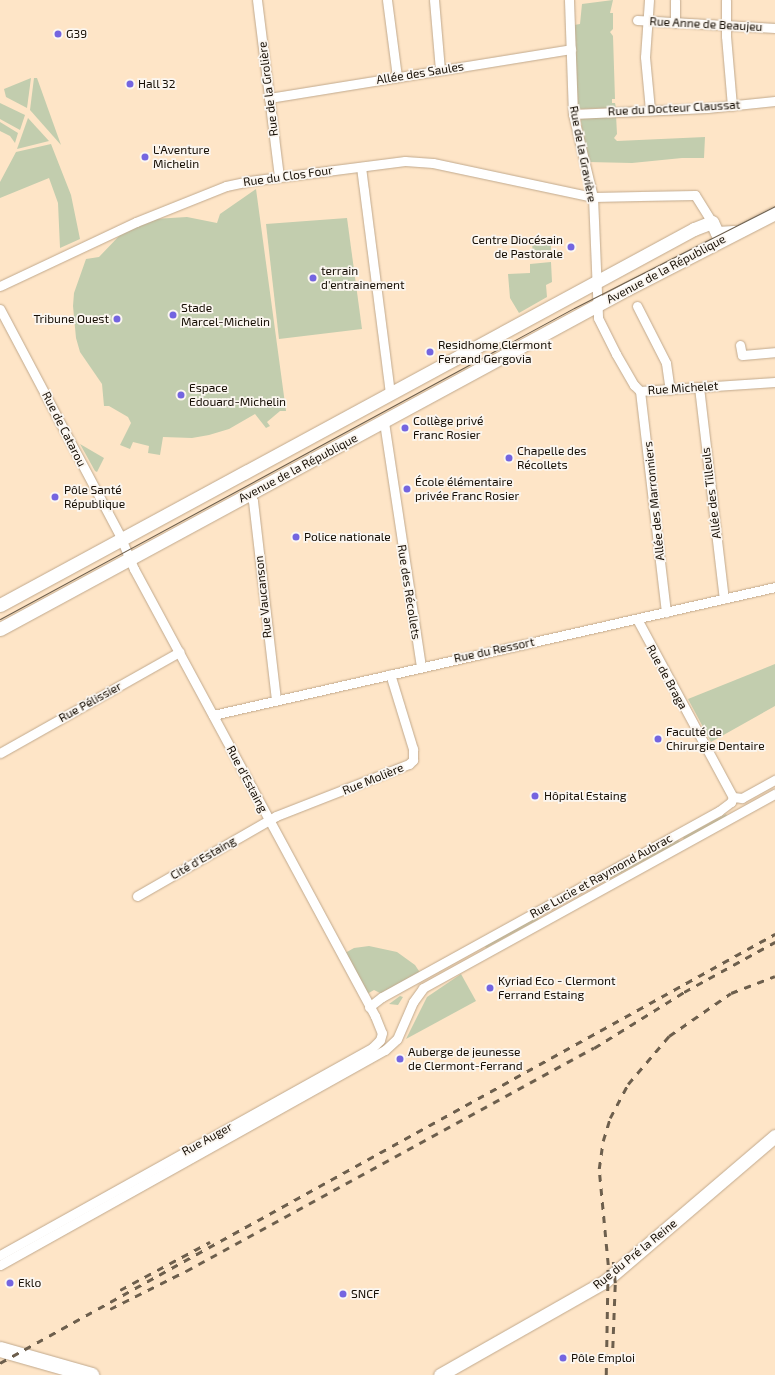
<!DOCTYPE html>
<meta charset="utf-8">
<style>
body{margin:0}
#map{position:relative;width:775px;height:1375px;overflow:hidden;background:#fee5c7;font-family:"Exo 2",sans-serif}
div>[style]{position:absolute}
.green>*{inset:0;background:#c2cdae}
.roads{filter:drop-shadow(0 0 1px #c1a98d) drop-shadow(0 0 1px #c1a98d)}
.street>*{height:9px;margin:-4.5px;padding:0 4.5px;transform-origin:4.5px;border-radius:4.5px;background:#fff}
.secondary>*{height:13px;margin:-6.5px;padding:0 6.5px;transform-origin:6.5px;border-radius:6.5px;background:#fff}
.primary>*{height:15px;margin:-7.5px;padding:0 7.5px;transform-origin:7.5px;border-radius:7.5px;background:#fff}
.tram>*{height:1px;margin:-0.5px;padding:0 0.5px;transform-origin:0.5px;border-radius:0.5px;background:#6d5f4d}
.rail>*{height:2.5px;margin-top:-1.25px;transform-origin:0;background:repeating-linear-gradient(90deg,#6d5f4d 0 7px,transparent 0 14px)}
.dots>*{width:11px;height:11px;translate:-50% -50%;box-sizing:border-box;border:2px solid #fbf6f0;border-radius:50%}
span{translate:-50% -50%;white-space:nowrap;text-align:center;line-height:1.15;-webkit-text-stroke:3.5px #fbf6f0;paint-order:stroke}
.street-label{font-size:12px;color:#160e04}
.poi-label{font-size:12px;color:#160e04}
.left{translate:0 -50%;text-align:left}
.right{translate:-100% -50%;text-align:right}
</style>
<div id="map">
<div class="green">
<i style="clip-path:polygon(613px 0,610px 13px,613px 13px,613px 29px,610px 32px,613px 36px,615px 99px,612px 99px,612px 103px,615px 103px,616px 108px,578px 109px,574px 25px,580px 24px,582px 4px)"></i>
<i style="clip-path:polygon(31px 78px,27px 108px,6px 97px,4px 89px)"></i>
<i style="clip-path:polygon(34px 78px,37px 78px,61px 145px,30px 110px)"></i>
<i style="clip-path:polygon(0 103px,25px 115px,20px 130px,0 119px)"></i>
<i style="clip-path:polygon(616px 115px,617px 134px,614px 138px,617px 141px,705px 137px,704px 158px,682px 158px,632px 163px,588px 162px,580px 116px)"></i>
<i style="clip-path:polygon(28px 118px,49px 141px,17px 149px)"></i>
<i style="clip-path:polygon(0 122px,18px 133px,15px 143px,10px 136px,0 131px)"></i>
<i style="clip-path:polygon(51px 144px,71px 195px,80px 239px,60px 248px,58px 203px,49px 178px,0 198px,0 182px,16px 152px)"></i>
<i style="clip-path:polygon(256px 189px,286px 411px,280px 411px,267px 422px,270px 426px,266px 428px,255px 414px,229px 429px,209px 435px,192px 438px,163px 437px,160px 455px,148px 453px,149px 446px,133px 442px,130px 449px,120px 445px,131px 423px,128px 417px,109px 406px,104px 406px,102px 384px,80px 352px,76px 338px,73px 306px,74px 293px,86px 259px,99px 257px,121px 234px,154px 219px,187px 217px,217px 223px,220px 214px)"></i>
<i style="clip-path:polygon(347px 218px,362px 329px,279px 339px,266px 224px)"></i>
<i style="clip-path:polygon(551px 240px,551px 255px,533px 256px,532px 241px)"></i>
<i style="clip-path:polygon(551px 262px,552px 282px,546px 285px,547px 297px,519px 313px,510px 298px,508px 274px,530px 273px,530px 264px)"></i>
<i style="clip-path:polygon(80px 444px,104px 458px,97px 472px,95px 471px)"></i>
<i style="clip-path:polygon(775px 664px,775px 706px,711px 742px,688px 699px)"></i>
<i style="clip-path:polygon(726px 814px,727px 816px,684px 840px,683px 837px)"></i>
<i style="clip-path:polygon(678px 840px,680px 842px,600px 884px,611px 877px)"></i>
<i style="clip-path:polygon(537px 917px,539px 919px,486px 948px,485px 946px)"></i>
<i style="clip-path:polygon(369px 946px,397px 952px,415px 965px,421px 974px,382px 994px,374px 990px,367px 994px,345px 953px,354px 948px)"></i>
<i style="clip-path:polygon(461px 974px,476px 1001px,406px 1039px,427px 997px)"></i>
<i style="clip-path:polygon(400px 996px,403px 997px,398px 1005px,389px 1004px)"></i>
</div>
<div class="roads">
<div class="street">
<i style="left:257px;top:0;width:178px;rotate:82.9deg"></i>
<i style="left:387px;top:0;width:78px;rotate:82.6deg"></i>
<i style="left:434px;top:0;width:70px;rotate:85.1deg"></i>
<i style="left:569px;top:0;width:114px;rotate:88deg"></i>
<i style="left:573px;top:114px;width:85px;rotate:76.5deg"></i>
<i style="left:593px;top:197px;width:121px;rotate:87.6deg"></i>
<i style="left:598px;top:318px;width:40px;rotate:63.4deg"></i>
<i style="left:616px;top:354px;width:36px;rotate:60deg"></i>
<i style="left:634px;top:385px;width:8px;rotate:45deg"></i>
<i style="left:640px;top:391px;width:135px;rotate:-3.8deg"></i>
<i style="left:649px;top:0;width:57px;rotate:94deg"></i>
<i style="left:645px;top:57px;width:53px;rotate:84.6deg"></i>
<i style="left:726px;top:0;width:36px;rotate:90deg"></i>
<i style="left:726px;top:36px;width:70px;rotate:85.1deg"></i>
<i style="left:637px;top:20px;width:138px;rotate:3.3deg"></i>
<i style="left:675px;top:23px;width:23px;rotate:-90deg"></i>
<i style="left:269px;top:98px;width:306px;rotate:-9.2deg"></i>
<i style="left:573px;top:114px;width:134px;rotate:-2.6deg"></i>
<i style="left:707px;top:108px;width:68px;rotate:-5.9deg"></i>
<i style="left:361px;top:167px;width:229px;rotate:82.7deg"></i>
<i style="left:0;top:286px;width:150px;rotate:-25.2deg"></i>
<i style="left:136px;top:222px;width:97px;rotate:-21.8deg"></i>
<i style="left:226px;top:186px;width:24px;rotate:-12deg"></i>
<i style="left:249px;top:181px;width:157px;rotate:-7.3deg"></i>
<i style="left:405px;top:161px;width:28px;rotate:4deg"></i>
<i style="left:433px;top:163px;width:164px;rotate:12deg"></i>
<i style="left:593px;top:197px;width:102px;rotate:-1.1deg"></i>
<i style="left:695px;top:195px;width:32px;rotate:58deg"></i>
<i style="left:637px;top:306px;width:64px;rotate:63deg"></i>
<i style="left:666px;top:363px;width:27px;rotate:82deg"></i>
<i style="left:0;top:309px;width:257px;rotate:62.1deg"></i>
<i style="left:120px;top:536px;width:36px;rotate:67deg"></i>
<i style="left:134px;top:569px;width:508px;rotate:61.67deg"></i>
<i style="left:375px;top:1016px;width:18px;rotate:68deg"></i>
<i style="left:382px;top:1033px;width:7px;rotate:106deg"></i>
<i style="left:380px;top:1040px;width:11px;rotate:135deg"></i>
<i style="left:372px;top:1048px;width:426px;rotate:150.9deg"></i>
<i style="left:740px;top:345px;width:10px;rotate:79deg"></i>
<i style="left:742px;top:355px;width:33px;rotate:-5deg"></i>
<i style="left:699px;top:387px;width:213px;rotate:83.3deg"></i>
<i style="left:640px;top:391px;width:223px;rotate:83.3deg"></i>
<i style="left:384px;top:422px;width:248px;rotate:81.4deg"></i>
<i style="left:249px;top:495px;width:7px;rotate:56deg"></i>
<i style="left:253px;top:501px;width:200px;rotate:83.4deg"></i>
<i style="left:637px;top:619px;width:202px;rotate:61.7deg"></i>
<i style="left:213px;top:715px;width:576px;rotate:-12.83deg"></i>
<i style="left:0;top:753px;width:206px;rotate:-29.4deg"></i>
<i style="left:733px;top:797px;width:9px;rotate:6deg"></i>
<i style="left:742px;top:798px;width:38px;rotate:-29deg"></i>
<i style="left:137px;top:896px;width:160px;rotate:-29.9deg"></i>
<i style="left:276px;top:816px;width:143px;rotate:-21.4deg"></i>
<i style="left:409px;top:764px;width:6px;rotate:-45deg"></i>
<i style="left:413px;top:760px;width:11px;rotate:-90deg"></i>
<i style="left:413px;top:749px;width:78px;rotate:-107deg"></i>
<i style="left:369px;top:1007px;width:16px;rotate:-38deg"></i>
<i style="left:382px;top:997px;width:385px;rotate:-28.9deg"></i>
<i style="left:719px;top:811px;width:15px;rotate:-37deg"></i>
<i style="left:731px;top:802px;width:5px;rotate:-68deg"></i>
<i style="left:0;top:1265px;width:441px;rotate:-29.2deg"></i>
<i style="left:385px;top:1050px;width:16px;rotate:-43deg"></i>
<i style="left:397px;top:1039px;width:40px;rotate:-66.6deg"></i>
<i style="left:413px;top:1002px;width:17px;rotate:-54deg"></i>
<i style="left:423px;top:988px;width:402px;rotate:-28.9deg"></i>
</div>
<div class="secondary">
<i style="left:0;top:605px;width:789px;rotate:-28.45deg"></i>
<i style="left:694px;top:229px;width:19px;rotate:-21deg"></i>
<i style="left:712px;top:222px;width:12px;rotate:66deg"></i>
<i style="left:717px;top:233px;width:17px;rotate:-3deg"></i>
<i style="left:0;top:629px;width:713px;rotate:-28.47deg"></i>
<i style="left:627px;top:289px;width:166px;rotate:-27.2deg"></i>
<i style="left:440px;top:1375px;width:189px;rotate:-29.6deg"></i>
<i style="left:604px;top:1282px;width:225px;rotate:-40.5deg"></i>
</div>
<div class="primary">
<i style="left:0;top:1349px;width:95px;rotate:15.9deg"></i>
</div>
</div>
<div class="tram">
<i style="left:0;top:619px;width:653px;rotate:-28.45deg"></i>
<i style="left:574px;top:308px;width:225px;rotate:-26.9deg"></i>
</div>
<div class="rail">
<i style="left:120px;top:1290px;width:102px;rotate:-28.1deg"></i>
<i style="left:110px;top:1309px;width:85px;rotate:-26.6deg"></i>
<i style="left:186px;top:1271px;width:465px;rotate:-28.7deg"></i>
<i style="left:594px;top:1048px;width:106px;rotate:-31.9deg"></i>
<i style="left:684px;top:992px;width:104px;rotate:-28.8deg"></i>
<i style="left:612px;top:1362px;width:79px;rotate:-87.8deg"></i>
<i style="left:615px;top:1283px;width:24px;rotate:-95deg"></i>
<i style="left:0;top:1363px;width:886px;rotate:-28.97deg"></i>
<i style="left:606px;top:1375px;width:110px;rotate:-89deg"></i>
<i style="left:608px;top:1265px;width:96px;rotate:-95.4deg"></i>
<i style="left:599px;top:1169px;width:28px;rotate:-82deg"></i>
<i style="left:603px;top:1141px;width:24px;rotate:-73deg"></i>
<i style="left:610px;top:1118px;width:38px;rotate:-62deg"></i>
<i style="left:628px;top:1084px;width:63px;rotate:-49.5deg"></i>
<i style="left:669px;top:1036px;width:75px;rotate:-34.7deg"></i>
<i style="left:731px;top:993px;width:47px;rotate:-21.1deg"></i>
</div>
<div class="dots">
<i style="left:58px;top:34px;background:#7465e0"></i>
<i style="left:130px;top:84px;background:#7465e0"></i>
<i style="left:145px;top:157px;background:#7465e0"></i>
<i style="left:571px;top:247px;background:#7465e0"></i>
<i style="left:313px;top:278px;background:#7465e0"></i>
<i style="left:173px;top:315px;background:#7465e0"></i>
<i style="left:117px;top:319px;background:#7465e0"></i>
<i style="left:430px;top:352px;background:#7465e0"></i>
<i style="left:181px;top:395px;background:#7465e0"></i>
<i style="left:405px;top:428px;background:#7465e0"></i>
<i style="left:509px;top:458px;background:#7465e0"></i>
<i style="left:407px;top:489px;background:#7465e0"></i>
<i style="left:55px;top:497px;background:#7465e0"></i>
<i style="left:296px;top:537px;background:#7465e0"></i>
<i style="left:658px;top:739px;background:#7465e0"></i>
<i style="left:535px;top:796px;background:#7465e0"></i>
<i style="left:490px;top:988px;background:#7465e0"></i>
<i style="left:400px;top:1059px;background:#7465e0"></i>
<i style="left:10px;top:1283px;background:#7465e0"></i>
<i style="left:343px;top:1294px;background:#7465e0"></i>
<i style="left:563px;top:1358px;background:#7465e0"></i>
</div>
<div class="street-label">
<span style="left:706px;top:24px;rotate:3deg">Rue Anne de Beaujeu</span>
<span style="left:420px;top:73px;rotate:-9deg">Allée des Saules</span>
<span style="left:268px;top:89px;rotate:-97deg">Rue de la Grolière</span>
<span style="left:674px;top:108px;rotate:-3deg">Rue du Docteur Claussat</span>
<span style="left:583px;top:154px;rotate:79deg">Rue de la Gravière</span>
<span style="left:288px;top:176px;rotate:-8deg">Rue du Clos Four</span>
<span style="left:666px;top:269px;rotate:-28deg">Avenue de la République</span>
<span style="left:683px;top:388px;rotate:-4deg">Rue Michelet</span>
<span style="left:64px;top:429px;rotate:63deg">Rue de Catarou</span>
<span style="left:298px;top:468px;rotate:-28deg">Avenue de la République</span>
<span style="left:711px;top:493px;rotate:-97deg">Allée des Tilleuls</span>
<span style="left:654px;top:501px;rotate:-96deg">Allée des Marronniers</span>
<span style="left:409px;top:592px;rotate:81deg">Rue des Récollets</span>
<span style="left:263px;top:597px;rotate:-96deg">Rue Vaucanson</span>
<span style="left:494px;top:650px;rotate:-12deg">Rue du Ressort</span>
<span style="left:667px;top:677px;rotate:61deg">Rue de Braga</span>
<span style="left:90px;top:702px;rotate:-29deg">Rue Pélissier</span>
<span style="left:247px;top:779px;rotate:62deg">Rue d'Estaing</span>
<span style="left:373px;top:779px;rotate:-22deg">Rue Molière</span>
<span style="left:203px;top:858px;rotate:-30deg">Cité d'Estaing</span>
<span style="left:601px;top:876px;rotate:-29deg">Rue Lucie et Raymond Aubrac</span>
<span style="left:207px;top:1139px;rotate:-29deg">Rue Auger</span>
<span style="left:635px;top:1254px;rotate:-39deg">Rue du Pré la Reine</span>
</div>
<div class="poi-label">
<span class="left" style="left:66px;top:34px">G39</span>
<span class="left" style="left:138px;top:84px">Hall 32</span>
<span class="left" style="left:153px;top:157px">L'Aventure<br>Michelin</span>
<span class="right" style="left:563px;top:247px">Centre Diocésain<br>de Pastorale</span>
<span class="left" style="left:321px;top:278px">terrain<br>d'entrainement</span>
<span class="left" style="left:181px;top:315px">Stade<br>Marcel-Michelin</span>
<span class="right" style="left:109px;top:319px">Tribune Ouest</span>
<span class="left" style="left:438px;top:352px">Residhome Clermont<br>Ferrand Gergovia</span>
<span class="left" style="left:189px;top:395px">Espace<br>Edouard-Michelin</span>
<span class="left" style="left:413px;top:428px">Collège privé<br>Franc Rosier</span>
<span class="left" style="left:517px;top:458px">Chapelle des<br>Récollets</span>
<span class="left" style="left:415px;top:489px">École élémentaire<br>privée Franc Rosier</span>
<span class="left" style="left:64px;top:497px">Pôle Santé<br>République</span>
<span class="left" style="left:304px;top:537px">Police nationale</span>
<span class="left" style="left:666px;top:739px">Faculté de<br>Chirurgie Dentaire</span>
<span class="left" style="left:544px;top:796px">Hôpital Estaing</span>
<span class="left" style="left:498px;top:988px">Kyriad Eco - Clermont<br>Ferrand Estaing</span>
<span class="left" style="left:408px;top:1059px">Auberge de jeunesse<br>de Clermont-Ferrand</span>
<span class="left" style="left:18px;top:1283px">Eklo</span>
<span class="left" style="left:351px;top:1294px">SNCF</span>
<span class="left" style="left:571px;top:1358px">Pôle Emploi</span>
</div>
</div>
